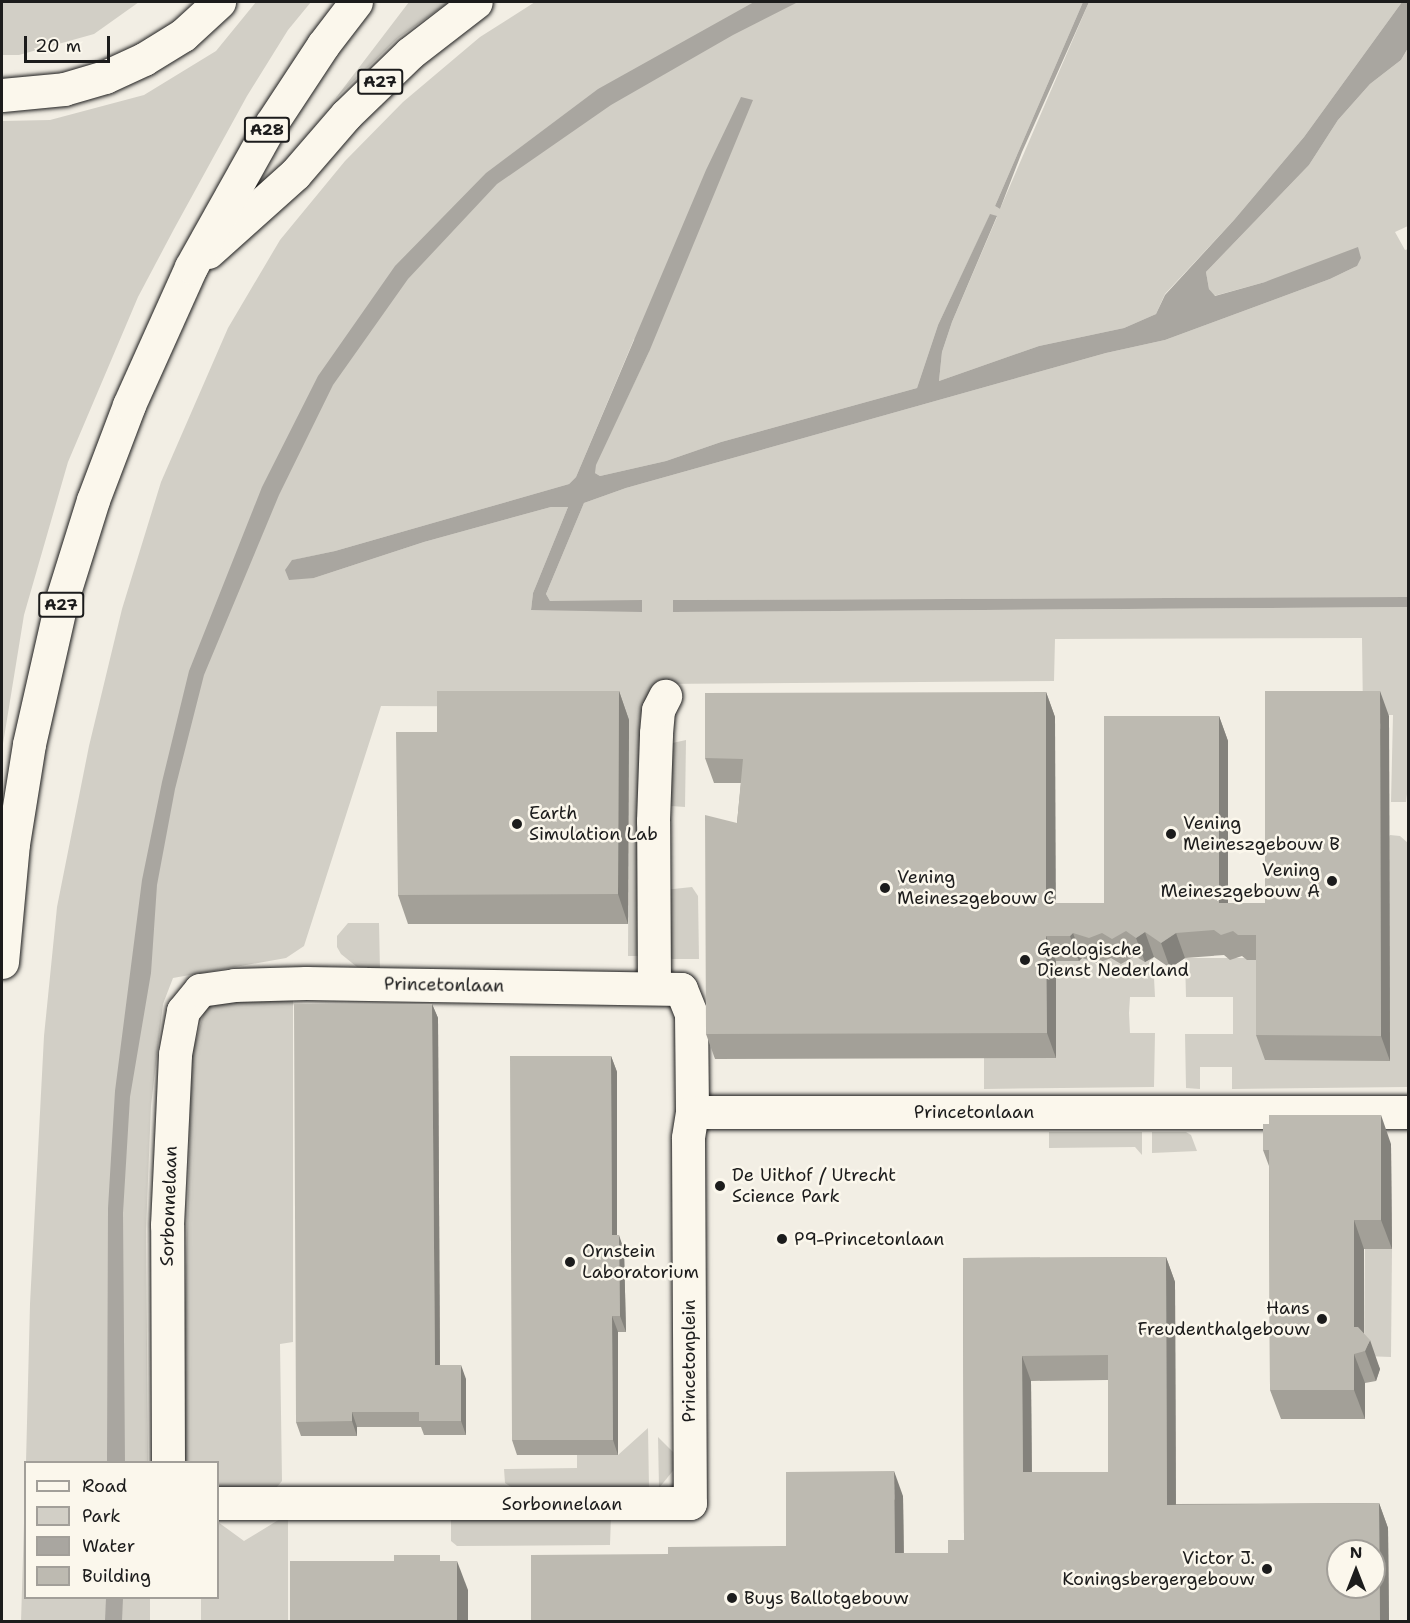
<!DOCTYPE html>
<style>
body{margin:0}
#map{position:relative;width:1410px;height:1623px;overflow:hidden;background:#f2eee4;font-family:"Shantell Sans",sans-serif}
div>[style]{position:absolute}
.green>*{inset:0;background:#d2cfc6}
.water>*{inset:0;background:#a9a6a0}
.roads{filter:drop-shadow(0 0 2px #1c1c1c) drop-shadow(0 0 2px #1c1c1c)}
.minor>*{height:33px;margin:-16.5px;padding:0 16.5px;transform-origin:16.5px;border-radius:16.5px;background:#fbf7ec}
.highway>*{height:33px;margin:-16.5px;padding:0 16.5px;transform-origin:16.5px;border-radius:16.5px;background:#fbf7ec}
.wall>*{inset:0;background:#a3a098}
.shaded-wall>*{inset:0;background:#84827c}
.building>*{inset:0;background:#bdbab1}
.dots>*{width:16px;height:16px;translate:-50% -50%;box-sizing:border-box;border:3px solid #fbf7ec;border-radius:50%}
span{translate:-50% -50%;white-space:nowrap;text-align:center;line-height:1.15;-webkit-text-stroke:5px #fbf7ec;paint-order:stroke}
.shield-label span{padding:2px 4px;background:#fbf7ec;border:2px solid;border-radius:4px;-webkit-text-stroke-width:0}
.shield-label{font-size:16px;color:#1c1c1c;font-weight:700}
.poi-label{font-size:18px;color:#1c1c1c}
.left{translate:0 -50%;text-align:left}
.right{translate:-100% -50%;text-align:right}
.street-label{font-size:18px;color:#1c1c1c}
.frame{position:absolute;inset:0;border:3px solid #1c1c1c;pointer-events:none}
.legend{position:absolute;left:24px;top:1461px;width:195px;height:138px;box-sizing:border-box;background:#fbf7ec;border:2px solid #a29f99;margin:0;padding:8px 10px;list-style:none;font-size:18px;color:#1c1c1c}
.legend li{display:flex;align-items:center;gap:12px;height:30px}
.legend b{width:30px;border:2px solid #a29f99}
.north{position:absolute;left:1326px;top:1539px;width:60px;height:60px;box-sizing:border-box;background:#fbf7ec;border:2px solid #a29f99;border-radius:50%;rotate:0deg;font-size:16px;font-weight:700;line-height:24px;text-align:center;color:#1c1c1c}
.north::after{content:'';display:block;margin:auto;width:21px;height:27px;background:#1c1c1c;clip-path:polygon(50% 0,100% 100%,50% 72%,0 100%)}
.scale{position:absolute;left:24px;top:36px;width:86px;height:27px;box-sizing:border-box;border:3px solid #1c1c1c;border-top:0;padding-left:8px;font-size:18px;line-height:21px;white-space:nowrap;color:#1c1c1c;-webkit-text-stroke:4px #fbf7ec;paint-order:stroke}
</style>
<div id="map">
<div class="green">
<i style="clip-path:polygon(2px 2px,139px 2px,94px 34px,19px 55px,2px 55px)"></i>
<i style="clip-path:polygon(256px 2px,311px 2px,288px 30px,247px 96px,174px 229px,138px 297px,68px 462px,24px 615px,2px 750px,2px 121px,50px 120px,144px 95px,216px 51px)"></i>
<i style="clip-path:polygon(409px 2px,449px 2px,398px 38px,335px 99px)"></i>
<i style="clip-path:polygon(535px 2px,1083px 2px,995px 206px,1000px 209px,1089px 2px,1402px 2px,1304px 137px,1234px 220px,1165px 294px,1156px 314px,1124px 328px,1039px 346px,939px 381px,942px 352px,952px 322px,997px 217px,990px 215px,938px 325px,917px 388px,721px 442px,666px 461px,600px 476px,595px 473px,595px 465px,649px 352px,634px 339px,576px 477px,569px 484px,335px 551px,293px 560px,314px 578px,424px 542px,551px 507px,568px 507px,533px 593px,531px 610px,642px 601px,550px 601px,546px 594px,584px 503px,626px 488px,1106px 353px,1165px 340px,1330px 279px,1357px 266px,1265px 282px,1214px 296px,1209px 289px,1206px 272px,1309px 165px,1338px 120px,1370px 84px,1401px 60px,1408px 48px,1408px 226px,1395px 232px,1405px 250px,1408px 249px,1408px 597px,700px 600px,674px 612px,1408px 607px,1408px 786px,1406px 802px,1391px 802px,1393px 715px,1363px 715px,1362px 638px,1055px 639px,1054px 681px,655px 684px,643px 707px,640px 718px,638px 956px,628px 956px,629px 720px,613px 707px,381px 706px,304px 946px,286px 958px,173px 978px,163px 1004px,151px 1106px,146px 1229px,148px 1462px,26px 1462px,30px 1304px,44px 1036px,57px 907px,89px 746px,122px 609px,161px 482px,228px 328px,280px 240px,345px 161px,403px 102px,480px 37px)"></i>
<i style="clip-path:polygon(686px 740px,685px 807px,671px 806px,666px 802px,668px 744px)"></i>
<i style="clip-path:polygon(1390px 835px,1400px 836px,1408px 843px,1408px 1087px,1232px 1089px,1232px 1067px,1200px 1067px,1200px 1089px,1186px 1088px,1185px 1034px,1233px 1034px,1233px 997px,1186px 997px,1185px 958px,1265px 958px)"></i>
<i style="clip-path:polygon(692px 887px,698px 896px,699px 959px,672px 959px,667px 956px,664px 890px)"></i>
<i style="clip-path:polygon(348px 923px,379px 923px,380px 970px,367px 971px,367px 967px,357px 967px,341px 954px,337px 947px,337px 936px)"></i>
<i style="clip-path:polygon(1056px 957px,1153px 958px,1155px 997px,1130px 997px,1129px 1013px,1130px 1033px,1155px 1033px,1154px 1087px,984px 1089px,984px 1058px)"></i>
<i style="clip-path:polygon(222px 999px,293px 999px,293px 1342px,280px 1344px,282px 1481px,276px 1488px,218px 1489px,218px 1462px,186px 1462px,181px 1448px,192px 1054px,206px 1005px)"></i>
<i style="clip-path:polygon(1049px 1132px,1142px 1132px,1142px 1155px,1135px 1147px,1049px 1148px)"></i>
<i style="clip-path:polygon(1152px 1132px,1186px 1132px,1191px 1135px,1197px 1151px,1152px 1153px)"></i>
<i style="clip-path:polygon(1365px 1249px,1392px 1249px,1391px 1357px,1364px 1356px)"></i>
<i style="clip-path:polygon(648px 1428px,649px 1488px,514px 1489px,505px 1483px,504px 1469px,577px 1468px,577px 1455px,618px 1455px)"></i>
<i style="clip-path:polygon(658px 1437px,676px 1455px,676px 1467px,659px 1488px)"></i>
<i style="clip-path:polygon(25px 1490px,26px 1598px,150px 1598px,150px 1621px,21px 1622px)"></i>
<i style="clip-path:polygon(285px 1516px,288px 1519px,288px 1621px,201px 1621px,201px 1598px,218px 1598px,218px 1522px,244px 1541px)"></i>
<i style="clip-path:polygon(451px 1516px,611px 1516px,610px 1545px,457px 1546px,451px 1541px)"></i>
</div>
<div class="water">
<i style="clip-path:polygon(754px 2px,798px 2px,733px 35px,611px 105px,497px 184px,408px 279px,333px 385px,279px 495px,204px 675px,175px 789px,157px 885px,151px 973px,130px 1097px,123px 1213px,125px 1462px,107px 1462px,108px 1208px,115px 1091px,142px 880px,162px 782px,189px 671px,262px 487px,318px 376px,395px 266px,486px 173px,598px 89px)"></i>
<i style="clip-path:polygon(1083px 2px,1089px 2px,1022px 152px,1000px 209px,995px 206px)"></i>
<i style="clip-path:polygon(1402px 2px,1408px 2px,1408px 48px,1401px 60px,1370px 84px,1338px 120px,1309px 165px,1206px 272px,1209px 289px,1215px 296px,1265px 282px,1358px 247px,1361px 258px,1357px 266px,1330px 279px,1165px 340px,1106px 353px,626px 488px,584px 503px,546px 594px,550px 601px,642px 600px,642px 612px,531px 610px,533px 593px,568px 507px,551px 507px,424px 542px,314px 578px,289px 580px,285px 570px,292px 560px,335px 551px,569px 484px,576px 477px,706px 170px,741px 97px,753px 100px,649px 352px,596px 465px,595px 473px,600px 476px,666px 461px,721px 442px,917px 388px,938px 325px,990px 214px,997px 216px,952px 322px,942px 352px,939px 381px,1039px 346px,1124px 328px,1156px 314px,1165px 295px,1234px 220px,1304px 137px)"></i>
<i style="clip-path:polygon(1408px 597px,1408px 607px,673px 612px,673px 600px,700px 600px)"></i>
<i style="clip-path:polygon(106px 1598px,123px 1598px,122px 1621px,105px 1621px)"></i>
</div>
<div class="roads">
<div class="minor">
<i style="left:654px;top:987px;width:166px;rotate:-90.3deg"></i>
<i style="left:653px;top:821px;width:88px;rotate:-88deg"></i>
<i style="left:656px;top:733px;width:23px;rotate:-85deg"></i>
<i style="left:658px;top:710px;width:16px;rotate:-63deg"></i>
<i style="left:692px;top:1112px;width:716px"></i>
<i style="left:168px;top:1462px;width:237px;rotate:-90.2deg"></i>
<i style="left:167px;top:1225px;width:171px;rotate:-87.3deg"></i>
<i style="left:175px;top:1054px;width:44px;rotate:-79.5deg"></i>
<i style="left:183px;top:1011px;width:27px;rotate:-51deg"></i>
<i style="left:200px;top:990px;width:34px;rotate:-8deg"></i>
<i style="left:234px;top:985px;width:72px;rotate:-1.6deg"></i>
<i style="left:306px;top:983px;width:375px;rotate:0.9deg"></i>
<i style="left:681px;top:989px;width:27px;rotate:68deg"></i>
<i style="left:691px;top:1014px;width:98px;rotate:89.4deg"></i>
<i style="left:692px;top:1112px;width:26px;rotate:99deg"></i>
<i style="left:688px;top:1138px;width:365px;rotate:89.7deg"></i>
<i style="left:690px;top:1503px;width:472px;rotate:180deg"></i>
</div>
<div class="highway">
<i style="left:2px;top:95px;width:62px;rotate:-5.5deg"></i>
<i style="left:64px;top:89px;width:43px;rotate:-16.3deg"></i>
<i style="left:105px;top:77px;width:43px;rotate:-24.8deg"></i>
<i style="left:144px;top:59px;width:46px;rotate:-31.6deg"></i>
<i style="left:183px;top:35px;width:49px;rotate:-42.5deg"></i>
<i style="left:208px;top:252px;width:117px;rotate:-41.9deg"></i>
<i style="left:295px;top:174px;width:78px;rotate:-49.2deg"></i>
<i style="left:346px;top:115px;width:89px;rotate:-44.1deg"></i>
<i style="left:410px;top:53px;width:83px;rotate:-37.7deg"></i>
<i style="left:2px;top:962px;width:119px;rotate:-84.7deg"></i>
<i style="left:13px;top:844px;width:101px;rotate:-80.9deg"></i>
<i style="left:29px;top:744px;width:149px;rotate:-77.2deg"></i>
<i style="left:62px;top:599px;width:104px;rotate:-72.6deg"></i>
<i style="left:93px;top:500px;width:102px;rotate:-69.2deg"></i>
<i style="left:129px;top:405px;width:151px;rotate:-65.8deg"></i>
<i style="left:191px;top:267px;width:164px;rotate:-60.8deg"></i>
<i style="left:271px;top:124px;width:95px;rotate:-56.6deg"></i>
<i style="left:323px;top:45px;width:54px;rotate:-52.5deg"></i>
</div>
</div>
<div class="wall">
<i style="clip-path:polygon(619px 691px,629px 720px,628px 924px,408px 924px,398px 895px,437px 732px)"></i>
<i style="clip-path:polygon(1046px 692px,1055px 717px,1055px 903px,1104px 903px,1219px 716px,1228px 741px,1228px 903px,1265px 903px,1389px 716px,1390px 1061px,1265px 1060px,1256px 1035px,1256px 960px,1247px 960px,1242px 956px,1230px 960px,1224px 955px,1185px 958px,1170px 968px,1154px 957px,1145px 962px,1135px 956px,1121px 964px,1111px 958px,1098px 963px,1082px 958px,1079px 961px,1056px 961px,1056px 1058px,715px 1059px,706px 1034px,737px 823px,741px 783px,714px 783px,705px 758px)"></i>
<i style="clip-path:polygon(432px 1004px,438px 1018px,440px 1365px,466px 1379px,466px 1435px,424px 1435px,421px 1427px,357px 1427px,357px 1436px,301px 1436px,296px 1422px)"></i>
<i style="clip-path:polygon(611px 1056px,617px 1072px,617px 1235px,624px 1250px,626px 1332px,618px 1332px,618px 1455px,517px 1455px,512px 1440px)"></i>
<i style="clip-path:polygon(1391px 1144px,1392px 1249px,1364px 1249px,1364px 1334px,1380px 1369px,1376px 1381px,1365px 1383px,1365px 1419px,1281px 1419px,1270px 1390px,1269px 1166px,1263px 1150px)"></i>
<i style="clip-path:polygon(evenodd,1166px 1257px,1175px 1282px,1176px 1504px,1379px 1503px,1388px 1528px,1389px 1622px,531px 1622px,668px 1554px,786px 1546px,903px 1496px,904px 1553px,948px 1553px,964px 1540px,963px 1258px,1166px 1257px,1108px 1380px,1108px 1472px,1032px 1472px,1031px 1381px,1108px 1380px)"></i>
</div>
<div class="shaded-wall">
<i style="clip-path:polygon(619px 691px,629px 720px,628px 924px,618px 894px)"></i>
<i style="clip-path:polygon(1380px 691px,1389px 716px,1390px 1061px,1381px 1036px)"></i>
<i style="clip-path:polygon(1046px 692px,1055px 717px,1056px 928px,1046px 903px)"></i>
<i style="clip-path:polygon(1219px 716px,1228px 741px,1228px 928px,1219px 903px)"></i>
<i style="clip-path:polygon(1145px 932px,1154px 957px,1145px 962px,1136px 938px)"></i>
<i style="clip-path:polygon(1073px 933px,1082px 958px,1079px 961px,1070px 936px)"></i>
<i style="clip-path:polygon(1176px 933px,1185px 958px,1170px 968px,1161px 943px)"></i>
<i style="clip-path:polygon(1046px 936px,1056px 961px,1056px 1058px,1047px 1033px)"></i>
<i style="clip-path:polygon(432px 1004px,438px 1018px,440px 1379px,435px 1365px)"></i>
<i style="clip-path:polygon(611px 1056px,617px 1072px,617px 1250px,612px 1235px)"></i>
<i style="clip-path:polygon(1381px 1115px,1391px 1144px,1392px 1249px,1381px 1220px)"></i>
<i style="clip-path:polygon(1354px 1220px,1364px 1249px,1364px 1352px,1354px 1327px)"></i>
<i style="clip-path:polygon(619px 1235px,624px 1250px,626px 1332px,620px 1316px)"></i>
<i style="clip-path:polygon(1166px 1257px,1175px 1282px,1176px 1530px,1167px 1505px)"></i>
<i style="clip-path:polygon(612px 1316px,618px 1332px,618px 1455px,613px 1440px)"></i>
<i style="clip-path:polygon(1370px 1340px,1380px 1369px,1376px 1381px,1365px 1351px)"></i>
<i style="clip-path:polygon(1354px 1354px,1365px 1383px,1365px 1419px,1354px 1390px)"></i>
<i style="clip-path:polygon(1022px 1356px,1031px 1381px,1032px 1497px,1023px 1472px)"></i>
<i style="clip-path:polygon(461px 1365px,466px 1379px,466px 1435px,461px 1421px)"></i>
<i style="clip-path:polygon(352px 1412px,357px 1427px,357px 1436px,352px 1421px)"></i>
<i style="clip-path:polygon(894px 1471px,903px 1496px,904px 1578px,895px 1553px)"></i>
<i style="clip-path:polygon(1379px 1503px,1388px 1528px,1389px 1622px,1380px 1622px)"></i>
<i style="clip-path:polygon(457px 1561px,468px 1590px,468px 1622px,457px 1622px)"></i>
</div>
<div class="building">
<i style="clip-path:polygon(437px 691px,619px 691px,618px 894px,398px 895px,396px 732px,437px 732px)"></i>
<i style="clip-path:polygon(1265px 691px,1380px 691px,1381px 1036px,1256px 1035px,1256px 935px,1238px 935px,1233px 931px,1221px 935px,1214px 930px,1176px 933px,1161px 943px,1145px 932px,1136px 938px,1126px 931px,1112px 939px,1102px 933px,1089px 938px,1073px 933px,1070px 936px,1046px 936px,1047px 1033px,706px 1034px,705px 815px,737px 823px,743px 759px,705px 758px,705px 693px,1046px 692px,1046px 903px,1104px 903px,1104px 716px,1219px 716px,1219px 903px,1265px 903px)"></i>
<i style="clip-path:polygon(294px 1004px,432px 1004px,435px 1365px,461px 1365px,461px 1421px,419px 1421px,419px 1412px,352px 1412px,352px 1421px,296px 1422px)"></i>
<i style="clip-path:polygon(510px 1056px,611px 1056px,612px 1235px,619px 1235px,620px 1316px,612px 1316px,613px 1440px,512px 1440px)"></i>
<i style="clip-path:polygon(1269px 1115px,1381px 1115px,1381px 1220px,1354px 1220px,1354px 1327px,1358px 1327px,1370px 1340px,1365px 1351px,1354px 1354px,1354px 1390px,1270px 1390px,1269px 1150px,1263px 1150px,1263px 1124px,1269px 1124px)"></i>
<i style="clip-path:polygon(evenodd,1166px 1257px,1167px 1505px,1379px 1503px,1380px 1622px,531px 1622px,531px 1555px,668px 1554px,668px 1547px,786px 1546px,786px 1472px,894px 1471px,895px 1553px,948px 1553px,948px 1540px,964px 1540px,963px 1258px,1166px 1257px,1108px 1355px,1108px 1472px,1023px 1472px,1022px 1356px,1108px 1355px,1166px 1257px,1338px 1551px,1374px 1551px,1374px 1587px,1338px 1587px,1338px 1551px)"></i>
<i style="clip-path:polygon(394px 1555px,440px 1555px,440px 1561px,457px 1561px,457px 1622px,290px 1622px,290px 1561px,394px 1561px)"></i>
</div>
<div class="dots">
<i style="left:517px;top:824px;background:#1c1c1c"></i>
<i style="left:1171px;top:834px;background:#1c1c1c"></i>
<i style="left:1332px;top:881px;background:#1c1c1c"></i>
<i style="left:885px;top:888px;background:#1c1c1c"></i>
<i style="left:1025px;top:960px;background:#1c1c1c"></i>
<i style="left:720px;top:1186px;background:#1c1c1c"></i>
<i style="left:782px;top:1239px;background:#1c1c1c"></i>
<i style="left:570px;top:1262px;background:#1c1c1c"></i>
<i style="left:1322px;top:1319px;background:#1c1c1c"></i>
<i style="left:1267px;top:1569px;background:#1c1c1c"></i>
<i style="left:732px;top:1598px;background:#1c1c1c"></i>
</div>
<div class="shield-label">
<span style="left:380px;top:82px">A27</span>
<span style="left:267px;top:130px">A28</span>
<span style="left:61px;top:605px">A27</span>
</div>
<div class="poi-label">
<span class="left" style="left:529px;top:824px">Earth<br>Simulation Lab</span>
<span class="left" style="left:1183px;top:834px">Vening<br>Meineszgebouw B</span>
<span class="right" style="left:1320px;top:881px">Vening<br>Meineszgebouw A</span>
<span class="left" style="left:897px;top:888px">Vening<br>Meineszgebouw C</span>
<span class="left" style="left:1037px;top:960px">Geologische<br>Dienst Nederland</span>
<span class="left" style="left:732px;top:1186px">De Uithof / Utrecht<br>Science Park</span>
<span class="left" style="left:794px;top:1239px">P9-Princetonlaan</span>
<span class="left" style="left:582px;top:1262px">Ornstein<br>Laboratorium</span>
<span class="right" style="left:1310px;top:1319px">Hans<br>Freudenthalgebouw</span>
<span class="right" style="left:1255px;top:1569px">Victor J.<br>Koningsbergergebouw</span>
<span class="left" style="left:744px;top:1598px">Buys Ballotgebouw</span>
</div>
<div class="street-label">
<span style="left:444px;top:985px;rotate:1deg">Princetonlaan</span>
<span style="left:974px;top:1112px">Princetonlaan</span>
<span style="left:169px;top:1206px;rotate:-88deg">Sorbonnelaan</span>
<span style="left:689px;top:1361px;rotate:-90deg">Princetonplein</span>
<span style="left:562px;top:1504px">Sorbonnelaan</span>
</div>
<div class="frame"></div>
<ul class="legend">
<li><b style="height:8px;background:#fbf7ec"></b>Road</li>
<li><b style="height:16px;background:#d2cfc6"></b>Park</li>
<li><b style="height:16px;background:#a9a6a0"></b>Water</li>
<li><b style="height:16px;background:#bdbab1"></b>Building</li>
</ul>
<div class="north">N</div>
<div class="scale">20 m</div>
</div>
